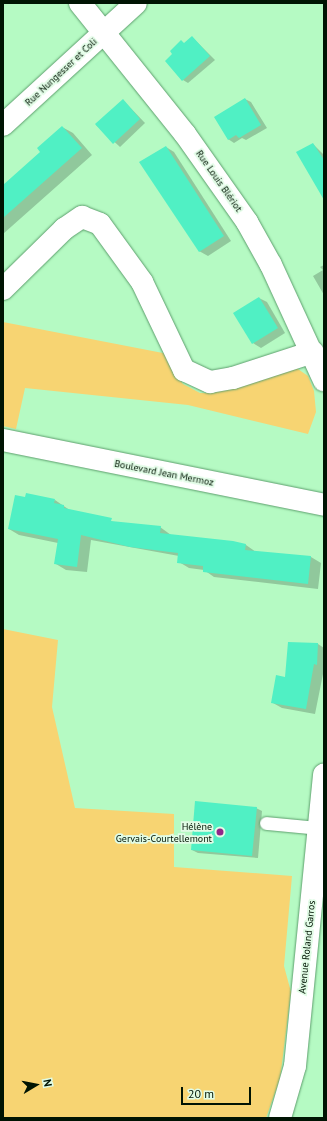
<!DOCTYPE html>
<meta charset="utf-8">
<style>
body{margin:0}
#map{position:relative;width:327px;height:1121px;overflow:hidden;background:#b5fac3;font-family:"PT Sans",sans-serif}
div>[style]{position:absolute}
.green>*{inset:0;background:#f7d472}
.shadow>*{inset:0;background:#0003}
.building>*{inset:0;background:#50f0c4}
.roads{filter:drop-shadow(0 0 1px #5d9f6d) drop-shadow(0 0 1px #5d9f6d)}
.service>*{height:13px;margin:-6.5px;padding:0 6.5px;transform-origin:6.5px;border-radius:6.5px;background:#fff}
.minor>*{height:22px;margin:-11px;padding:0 11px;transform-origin:11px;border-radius:11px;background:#fff}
.tertiary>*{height:22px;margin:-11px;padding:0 11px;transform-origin:11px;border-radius:11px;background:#fff}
.dots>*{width:11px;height:11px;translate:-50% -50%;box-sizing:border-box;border:2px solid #e1fce6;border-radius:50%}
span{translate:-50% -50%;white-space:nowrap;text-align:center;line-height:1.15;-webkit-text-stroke:3.5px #e1fce6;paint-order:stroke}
.street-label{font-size:10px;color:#001403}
.poi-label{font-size:10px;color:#001403}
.right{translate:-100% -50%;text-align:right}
.frame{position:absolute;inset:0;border:4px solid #001403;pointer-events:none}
.north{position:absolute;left:16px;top:1065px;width:40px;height:40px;-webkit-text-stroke:3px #e1fce6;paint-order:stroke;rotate:80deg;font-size:11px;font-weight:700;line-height:16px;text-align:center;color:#001403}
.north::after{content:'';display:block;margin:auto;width:14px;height:18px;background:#001403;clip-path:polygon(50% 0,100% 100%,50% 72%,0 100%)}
.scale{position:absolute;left:181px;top:1087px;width:70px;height:18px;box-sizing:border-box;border:2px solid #001403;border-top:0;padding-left:5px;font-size:12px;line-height:14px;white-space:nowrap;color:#001403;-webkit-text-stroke:3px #e1fce6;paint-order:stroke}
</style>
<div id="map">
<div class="green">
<i style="clip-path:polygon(3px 322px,168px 354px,174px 372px,183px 384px,200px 393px,213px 393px,295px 367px,308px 376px,314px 391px,316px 412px,308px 434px,188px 405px,25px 388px,16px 429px,3px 426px)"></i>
<i style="clip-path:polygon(3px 629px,58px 640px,52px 707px,75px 808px,174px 814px,174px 867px,292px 876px,284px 966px,291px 992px,280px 1079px,266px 1118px,3px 1118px)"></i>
</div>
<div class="shadow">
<i style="clip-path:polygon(192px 37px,215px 60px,188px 83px,183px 80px,185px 44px)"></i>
<i style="clip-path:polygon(245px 99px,251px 102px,267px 128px,246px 140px,242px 138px,234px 143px,228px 139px)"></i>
<i style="clip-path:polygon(123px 100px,145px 123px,120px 147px,96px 125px)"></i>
<i style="clip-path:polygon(62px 127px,73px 133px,92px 155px,3px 234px,3px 187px,42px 152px)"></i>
<i style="clip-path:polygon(313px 144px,324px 155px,324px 196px)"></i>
<i style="clip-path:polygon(166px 147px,174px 152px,231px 241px,208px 256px,199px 251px)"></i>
<i style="clip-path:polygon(324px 265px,324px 295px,313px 276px,323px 270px,320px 267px)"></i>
<i style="clip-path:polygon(259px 298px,267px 302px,285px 333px,261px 348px,253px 343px)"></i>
<i style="clip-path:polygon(55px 500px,71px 511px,117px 523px,160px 527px,171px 535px,246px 545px,256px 552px,311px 557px,321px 563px,318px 589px,214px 577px,204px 570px,189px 568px,179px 562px,179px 556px,91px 540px,87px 572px,66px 570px,56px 564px,58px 543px,19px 535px,9px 529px)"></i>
<i style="clip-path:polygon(289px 643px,318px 644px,324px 648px,324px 669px,315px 714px,282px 708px,273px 703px,286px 678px)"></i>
<i style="clip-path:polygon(256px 808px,262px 811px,258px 858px,198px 853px,192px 850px)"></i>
</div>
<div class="building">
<i style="clip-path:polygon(192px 36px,210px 56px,182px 81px,165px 61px,172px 54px,170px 51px,181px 40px,184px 43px)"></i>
<i style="clip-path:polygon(245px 98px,261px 125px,239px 138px,236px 135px,228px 140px,214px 117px)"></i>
<i style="clip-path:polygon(123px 99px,140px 119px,113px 144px,95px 124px)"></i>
<i style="clip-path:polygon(62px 126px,82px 148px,3px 218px,3px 185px,40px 152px,37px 148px)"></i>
<i style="clip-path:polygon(313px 143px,324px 160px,324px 200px,296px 152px)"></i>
<i style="clip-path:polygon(166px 146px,224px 236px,199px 252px,139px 162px)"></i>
<i style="clip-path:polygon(259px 297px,278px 328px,252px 344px,233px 313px)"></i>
<i style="clip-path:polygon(26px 493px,55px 499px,54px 503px,64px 505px,64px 508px,112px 518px,111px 521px,161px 526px,160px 533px,233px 541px,246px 544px,245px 550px,311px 556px,308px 584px,203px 572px,203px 566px,177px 563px,178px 553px,130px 547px,81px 535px,77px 567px,54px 564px,58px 539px,8px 529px,15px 495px,25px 497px)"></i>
<i style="clip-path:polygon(288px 642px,318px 643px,317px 665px,314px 664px,306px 709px,271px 703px,276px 675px,285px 677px)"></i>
<i style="clip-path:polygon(195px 801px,257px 807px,252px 856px,191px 850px)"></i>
</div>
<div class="roads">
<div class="service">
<i style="left:266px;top:823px;width:53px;rotate:5.4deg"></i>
</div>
<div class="minor">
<i style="left:80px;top:3px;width:168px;rotate:51.3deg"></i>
<i style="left:185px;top:134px;width:108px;rotate:54.8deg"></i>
<i style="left:247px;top:222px;width:49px;rotate:60.8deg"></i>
<i style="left:271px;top:265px;width:127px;rotate:65.3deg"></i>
<i style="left:3px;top:125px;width:180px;rotate:-42.5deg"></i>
<i style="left:3px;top:289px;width:86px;rotate:-44.5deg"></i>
<i style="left:64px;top:229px;width:22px;rotate:-34deg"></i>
<i style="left:82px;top:217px;width:19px;rotate:21deg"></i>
<i style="left:100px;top:224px;width:72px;rotate:54.1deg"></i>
<i style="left:142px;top:282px;width:98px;rotate:64.5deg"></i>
<i style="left:184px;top:370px;width:29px;rotate:25deg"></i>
<i style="left:210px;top:382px;width:23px;rotate:-10deg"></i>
<i style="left:233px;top:378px;width:84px;rotate:-18deg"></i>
<i style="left:280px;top:1118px;width:54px;rotate:-73.9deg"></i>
<i style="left:295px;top:1066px;width:293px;rotate:-84.3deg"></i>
</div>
<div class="tertiary">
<i style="left:3px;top:440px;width:328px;rotate:11.4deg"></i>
</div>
</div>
<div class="dots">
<i style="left:220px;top:832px;background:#90268a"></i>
</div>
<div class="street-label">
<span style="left:61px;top:72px;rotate:-43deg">Rue Nungesser et Coli</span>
<span style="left:219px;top:181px;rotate:55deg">Rue Louis Blériot</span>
<span style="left:164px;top:473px;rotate:11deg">Boulevard Jean Mermoz</span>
<span style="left:307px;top:947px;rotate:-84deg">Avenue Roland Garros</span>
</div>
<div class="poi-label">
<span class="right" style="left:212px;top:832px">Hélène<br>Gervais-Courtellemont</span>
</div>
<div class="frame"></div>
<div class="north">N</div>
<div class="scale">20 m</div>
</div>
